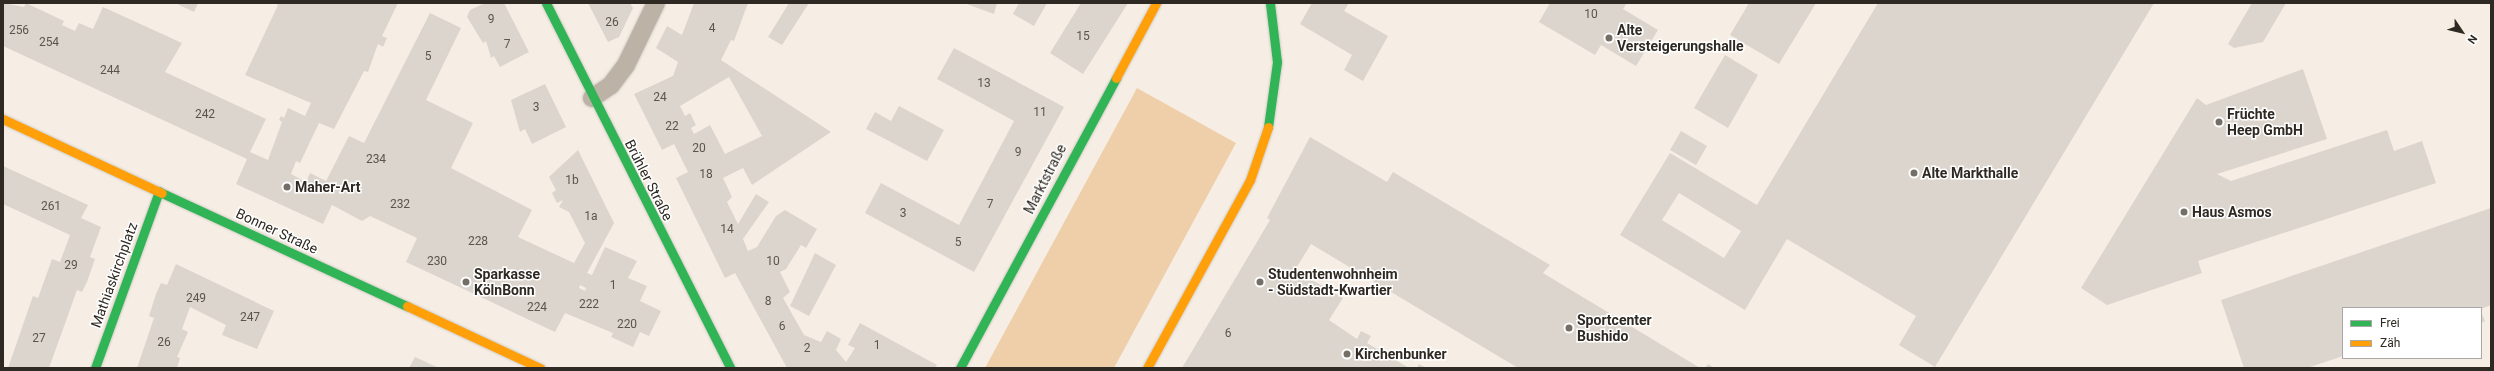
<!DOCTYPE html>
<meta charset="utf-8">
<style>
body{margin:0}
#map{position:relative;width:2494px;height:371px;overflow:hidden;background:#f6eee5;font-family:Roboto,sans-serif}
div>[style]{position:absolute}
.green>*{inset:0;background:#eecfaa}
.building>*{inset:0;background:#dcd5cd}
.roads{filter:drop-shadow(0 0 1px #d0cbc4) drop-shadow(0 0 1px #d0cbc4)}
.street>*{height:18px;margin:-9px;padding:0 9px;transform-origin:9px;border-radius:9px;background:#bcb2a5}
.fast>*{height:9px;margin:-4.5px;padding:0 4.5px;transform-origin:4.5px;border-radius:4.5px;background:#30b455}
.slow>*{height:9px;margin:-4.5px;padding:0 4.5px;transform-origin:4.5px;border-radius:4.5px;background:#ff9f0a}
.dots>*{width:11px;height:11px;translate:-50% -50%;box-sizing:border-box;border:2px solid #fff;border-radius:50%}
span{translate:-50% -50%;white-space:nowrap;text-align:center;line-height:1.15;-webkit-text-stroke:3px #fff;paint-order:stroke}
.number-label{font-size:12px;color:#5a544d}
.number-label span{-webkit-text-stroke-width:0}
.poi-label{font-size:14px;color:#2e2922;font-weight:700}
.left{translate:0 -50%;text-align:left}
.street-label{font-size:14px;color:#2e2922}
.frame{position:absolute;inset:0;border:4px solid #2e2922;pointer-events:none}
.legend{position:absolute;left:2342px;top:307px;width:140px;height:52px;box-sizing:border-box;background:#fff;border:1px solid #aba9a7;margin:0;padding:5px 7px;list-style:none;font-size:12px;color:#2e2922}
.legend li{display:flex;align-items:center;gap:8px;height:20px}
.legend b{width:20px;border:1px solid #aba9a7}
.north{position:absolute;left:2442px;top:12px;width:40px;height:40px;-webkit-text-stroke:3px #fff;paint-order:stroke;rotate:125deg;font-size:11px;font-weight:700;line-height:16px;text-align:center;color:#2e2922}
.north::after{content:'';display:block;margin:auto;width:14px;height:18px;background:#2e2922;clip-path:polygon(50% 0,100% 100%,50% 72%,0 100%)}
</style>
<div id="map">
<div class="green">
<i style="clip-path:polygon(1137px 88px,1236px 143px,1114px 368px,985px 368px)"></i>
</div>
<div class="building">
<i style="clip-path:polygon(evenodd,3px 3px,24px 7px,26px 3px,64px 21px,62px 25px,75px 31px,79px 23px,93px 29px,103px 7px,182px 43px,165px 72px,266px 119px,250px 152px,268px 160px,282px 122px,279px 120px,281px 116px,284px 118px,288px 108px,305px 116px,311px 103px,245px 75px,278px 5px,275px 3px,398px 3px,382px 36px,387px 38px,383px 47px,378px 44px,368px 72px,364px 71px,334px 129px,319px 123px,300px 163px,296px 161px,291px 174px,306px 182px,310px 173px,326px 181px,349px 136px,364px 143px,430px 13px,461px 28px,426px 100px,473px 123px,451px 168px,532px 210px,518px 237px,574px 263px,585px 243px,569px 212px,559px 207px,563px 200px,557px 203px,552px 193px,556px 190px,549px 177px,578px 150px,614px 223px,587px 273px,592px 275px,605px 247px,637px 261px,628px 278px,647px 286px,640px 301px,661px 311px,649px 336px,640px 332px,633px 347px,611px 337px,613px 333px,565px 313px,555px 332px,406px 262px,417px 238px,370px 216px,362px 221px,332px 205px,323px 224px,236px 184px,247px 159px,3px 46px,3px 3px,580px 285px,586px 288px,585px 291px,579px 288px,580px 285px)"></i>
<i style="clip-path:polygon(175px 3px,198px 3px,194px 12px)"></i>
<i style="clip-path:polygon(485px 3px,504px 3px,529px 52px,500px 67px,494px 56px,491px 58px,486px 41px,483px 43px,467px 17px,470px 10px)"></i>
<i style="clip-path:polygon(588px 3px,630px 3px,633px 8px,619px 37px,608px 42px)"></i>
<i style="clip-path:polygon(evenodd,694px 3px,748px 3px,734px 41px,731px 40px,721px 60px,831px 132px,752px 185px,743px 168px,723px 178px,732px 197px,727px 202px,738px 224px,756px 194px,769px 202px,743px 239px,748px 251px,757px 247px,776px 216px,785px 210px,817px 229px,806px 248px,801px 245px,786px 269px,780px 272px,790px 292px,783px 298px,804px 335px,821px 342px,827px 331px,841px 339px,836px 350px,846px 362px,855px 348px,848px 345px,860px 323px,937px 365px,935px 368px,787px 368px,735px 273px,725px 278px,676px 178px,688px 172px,674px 144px,662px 150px,634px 94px,673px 76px,678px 62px,656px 48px,667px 26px,682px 35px,694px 3px,729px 77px,762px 136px,725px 154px,710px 125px,694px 134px,691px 128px,696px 125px,690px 113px,685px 116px,680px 106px,729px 77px)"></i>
<i style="clip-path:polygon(789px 3px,809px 3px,782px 45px,768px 37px)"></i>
<i style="clip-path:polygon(964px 3px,997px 3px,994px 14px)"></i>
<i style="clip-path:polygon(1019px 3px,1047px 3px,1034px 26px,1013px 14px)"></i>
<i style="clip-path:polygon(1081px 3px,1128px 3px,1083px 74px,1050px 53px)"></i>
<i style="clip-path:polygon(1312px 3px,1349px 3px,1344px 11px,1388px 36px,1363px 81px,1344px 70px,1352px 55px,1300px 24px)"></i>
<i style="clip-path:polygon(1550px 3px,1627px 3px,1623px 9px,1658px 30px,1636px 66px,1601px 45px,1595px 55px,1539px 22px)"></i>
<i style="clip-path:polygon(1749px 3px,1816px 3px,1779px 64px,1730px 35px)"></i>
<i style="clip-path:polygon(evenodd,1878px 3px,2154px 3px,1935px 367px,1899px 345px,1916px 316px,1787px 239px,1745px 310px,1620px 235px,1670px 153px,1757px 205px,1878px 3px,1679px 193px,1741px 231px,1724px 258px,1662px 220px,1679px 193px)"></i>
<i style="clip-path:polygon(2252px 3px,2286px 3px,2263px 42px,2234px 48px,2228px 44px)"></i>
<i style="clip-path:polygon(954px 48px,1064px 107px,974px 272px,865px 213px,881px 183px,959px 225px,1014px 121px,937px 79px)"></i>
<i style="clip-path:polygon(1725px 55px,1758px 75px,1728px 128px,1694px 108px)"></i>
<i style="clip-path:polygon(2303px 69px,2327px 139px,2217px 174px,2231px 181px,2387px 130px,2394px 151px,2422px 141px,2436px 183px,2198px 261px,2202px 273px,2107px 305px,2081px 288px,2197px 98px,2206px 105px)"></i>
<i style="clip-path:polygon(545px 84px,566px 127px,532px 144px,525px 129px,520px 132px,511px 100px)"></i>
<i style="clip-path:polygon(899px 106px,944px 130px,927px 161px,866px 129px,875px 112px,891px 121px)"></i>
<i style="clip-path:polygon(1681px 131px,1707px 146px,1696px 165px,1670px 150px)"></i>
<i style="clip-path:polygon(1310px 137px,1387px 182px,1393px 172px,1550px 265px,1543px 273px,1700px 368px,1518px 368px,1311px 244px,1295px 270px,1343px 298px,1329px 320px,1357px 339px,1361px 331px,1371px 336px,1367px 343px,1409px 368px,1182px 368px,1270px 220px,1267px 218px)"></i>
<i style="clip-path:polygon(3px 166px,88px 205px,81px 218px,101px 227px,90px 257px,95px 259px,87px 282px,82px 292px,77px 290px,49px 368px,8px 368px,33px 296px,38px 298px,52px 259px,60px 262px,70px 235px,3px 204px)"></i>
<i style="clip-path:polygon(2491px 208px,2491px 305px,2481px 309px,2343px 308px,2343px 356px,2307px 368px,2244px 368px,2221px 300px)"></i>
<i style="clip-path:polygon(815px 253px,836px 265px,809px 316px,790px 306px)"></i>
<i style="clip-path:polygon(176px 264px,274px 311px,257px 349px,222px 335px,226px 325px,190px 307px,182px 329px,188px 332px,177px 357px,180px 358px,177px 368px,137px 368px,154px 318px,149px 316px,156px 294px,161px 283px,167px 285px)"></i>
<i style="clip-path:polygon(2481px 312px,2485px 321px,2481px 323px)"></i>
<i style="clip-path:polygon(415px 357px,439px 368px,409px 368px)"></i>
<i style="clip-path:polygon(1419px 364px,1426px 368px,1417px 368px)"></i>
<i style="clip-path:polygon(1708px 364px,1714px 368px,1705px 368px)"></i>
</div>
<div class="roads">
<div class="street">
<i style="left:592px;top:98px;width:23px;rotate:-34deg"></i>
<i style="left:611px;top:85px;width:25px;rotate:-53deg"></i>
<i style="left:626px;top:65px;width:69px;rotate:-64.2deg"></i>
</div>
<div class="fast">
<i style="left:546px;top:3px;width:409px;rotate:63.2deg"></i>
<i style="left:1268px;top:127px;width:66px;rotate:-82.1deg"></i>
<i style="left:1277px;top:62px;width:59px;rotate:-96.8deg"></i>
<i style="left:162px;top:193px;width:270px;rotate:24.8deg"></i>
<i style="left:95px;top:368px;width:188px;rotate:-70.1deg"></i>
<i style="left:960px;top:368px;width:329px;rotate:-61.7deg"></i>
</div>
<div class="slow">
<i style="left:1116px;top:78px;width:85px;rotate:-61.9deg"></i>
<i style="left:3px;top:119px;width:175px;rotate:25deg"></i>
<i style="left:407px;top:306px;width:147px;rotate:25deg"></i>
<i style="left:1147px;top:368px;width:214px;rotate:-61.3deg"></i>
<i style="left:1250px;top:180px;width:56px;rotate:-71.2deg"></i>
</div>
</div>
<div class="dots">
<i style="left:1609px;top:38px;background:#746e66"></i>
<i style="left:2219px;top:122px;background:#746e66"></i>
<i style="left:1914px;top:173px;background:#746e66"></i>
<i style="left:287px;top:187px;background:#746e66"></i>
<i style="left:2184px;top:212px;background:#746e66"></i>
<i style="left:466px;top:282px;background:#746e66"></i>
<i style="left:1260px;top:282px;background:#746e66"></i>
<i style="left:1569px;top:328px;background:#746e66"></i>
<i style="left:1347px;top:354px;background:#746e66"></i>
</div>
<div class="number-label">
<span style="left:1591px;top:15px">10</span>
<span style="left:491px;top:20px">9</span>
<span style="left:612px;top:23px">26</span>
<span style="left:712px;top:29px">4</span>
<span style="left:19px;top:31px">256</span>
<span style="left:1083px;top:37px">15</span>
<span style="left:49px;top:43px">254</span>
<span style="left:507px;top:45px">7</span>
<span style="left:428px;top:57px">5</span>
<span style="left:110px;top:71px">244</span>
<span style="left:984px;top:84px">13</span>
<span style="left:660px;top:98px">24</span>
<span style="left:536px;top:108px">3</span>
<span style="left:1040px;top:113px">11</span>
<span style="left:205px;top:115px">242</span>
<span style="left:672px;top:127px">22</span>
<span style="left:699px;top:149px">20</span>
<span style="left:1018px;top:153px">9</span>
<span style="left:376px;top:160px">234</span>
<span style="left:706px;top:175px">18</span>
<span style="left:572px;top:181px">1b</span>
<span style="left:400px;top:205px">232</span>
<span style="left:990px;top:205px">7</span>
<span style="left:51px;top:207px">261</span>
<span style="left:903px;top:214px">3</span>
<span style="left:591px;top:217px">1a</span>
<span style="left:727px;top:230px">14</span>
<span style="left:478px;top:242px">228</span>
<span style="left:958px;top:243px">5</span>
<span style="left:437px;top:262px">230</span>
<span style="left:773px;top:262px">10</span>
<span style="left:71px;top:266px">29</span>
<span style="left:613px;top:286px">1</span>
<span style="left:196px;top:299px">249</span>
<span style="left:768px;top:302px">8</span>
<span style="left:589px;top:305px">222</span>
<span style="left:537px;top:308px">224</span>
<span style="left:250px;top:318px">247</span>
<span style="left:627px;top:325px">220</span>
<span style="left:782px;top:327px">6</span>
<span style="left:1228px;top:334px">6</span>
<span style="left:39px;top:339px">27</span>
<span style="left:164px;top:343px">26</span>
<span style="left:877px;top:346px">1</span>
<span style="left:807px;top:349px">2</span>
</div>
<div class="poi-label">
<span class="left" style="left:1617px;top:38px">Alte<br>Versteigerungshalle</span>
<span class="left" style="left:2227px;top:122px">Früchte<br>Heep GmbH</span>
<span class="left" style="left:1922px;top:173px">Alte Markthalle</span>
<span class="left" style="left:295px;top:187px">Maher-Art</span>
<span class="left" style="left:2192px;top:212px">Haus Asmos</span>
<span class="left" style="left:474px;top:282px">Sparkasse<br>KölnBonn</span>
<span class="left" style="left:1268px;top:282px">Studentenwohnheim<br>- Südstadt-Kwartier</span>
<span class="left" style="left:1577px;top:328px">Sportcenter<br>Bushido</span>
<span class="left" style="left:1355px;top:354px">Kirchenbunker</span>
</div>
<div class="street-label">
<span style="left:1045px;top:179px;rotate:-63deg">Marktstraße</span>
<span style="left:649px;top:180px;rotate:63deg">Brühler Straße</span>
<span style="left:277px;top:231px;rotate:25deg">Bonner Straße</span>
<span style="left:114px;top:275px;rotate:-70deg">Mathiaskirchplatz</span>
</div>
<div class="frame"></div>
<ul class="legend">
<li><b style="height:5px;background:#30b455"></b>Frei</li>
<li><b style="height:5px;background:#ff9f0a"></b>Zäh</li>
</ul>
<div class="north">N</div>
</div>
